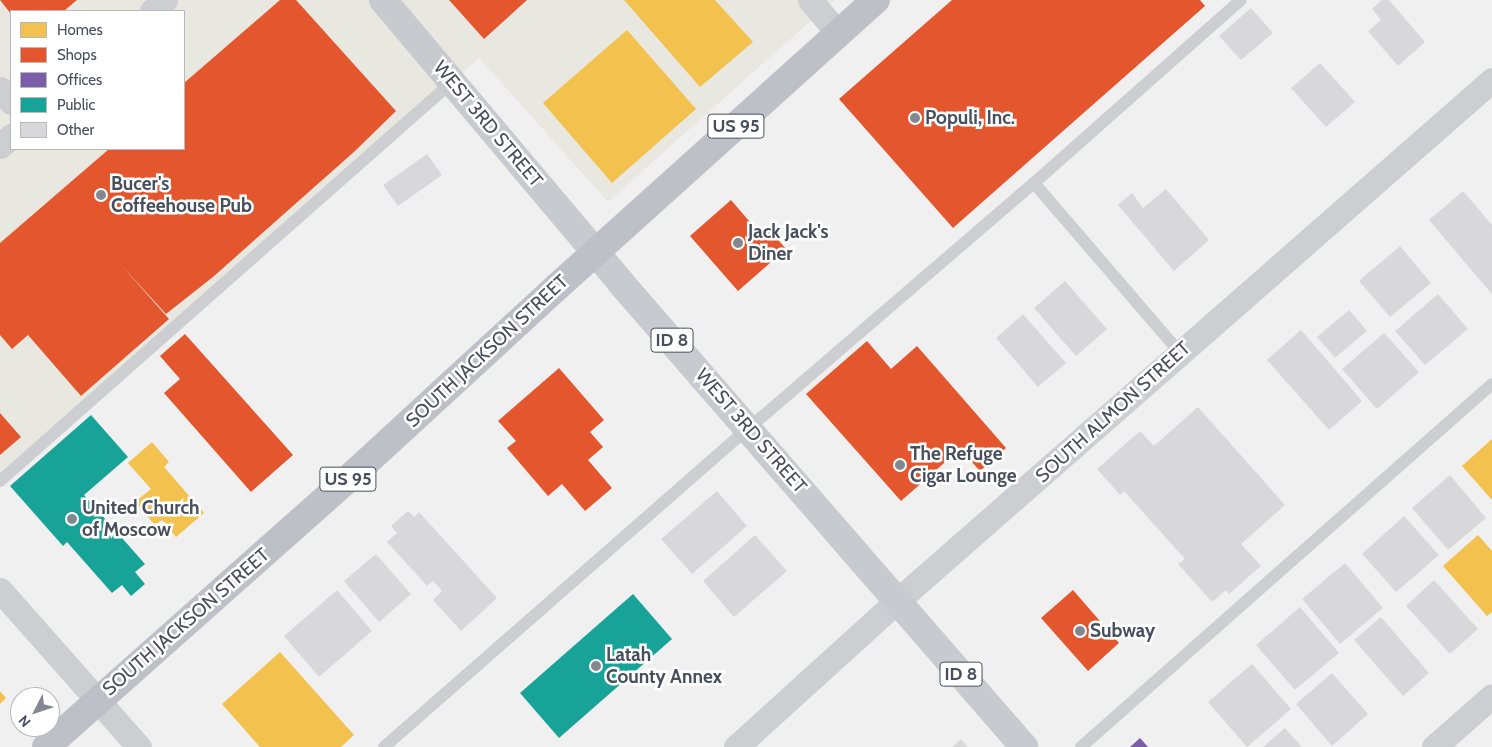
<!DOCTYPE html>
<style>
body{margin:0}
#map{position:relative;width:1492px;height:747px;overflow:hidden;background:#f1f0f0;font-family:Cabin,sans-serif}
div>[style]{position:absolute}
.commercial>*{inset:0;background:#e9e8e0}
.homes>*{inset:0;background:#f2c14e}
.shops>*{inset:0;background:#e4572e}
.offices>*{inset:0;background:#7b5ea7}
.public>*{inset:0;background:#17a398}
.building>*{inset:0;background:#d8d8db}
.lane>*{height:12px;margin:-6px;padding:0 6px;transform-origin:6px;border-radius:6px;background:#ccced1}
.street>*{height:25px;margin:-12.5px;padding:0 12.5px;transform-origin:12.5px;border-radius:12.5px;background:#ccced1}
.primary>*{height:28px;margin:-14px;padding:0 14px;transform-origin:14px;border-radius:14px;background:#c7cace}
.highway>*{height:28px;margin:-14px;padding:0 14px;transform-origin:14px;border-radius:14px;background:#bdc0c6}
.dots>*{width:14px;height:14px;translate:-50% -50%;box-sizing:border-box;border:2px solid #fff;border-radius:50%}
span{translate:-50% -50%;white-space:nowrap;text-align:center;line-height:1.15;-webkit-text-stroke:5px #fff;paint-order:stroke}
.shield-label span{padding:1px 4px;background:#fff;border:1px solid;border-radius:4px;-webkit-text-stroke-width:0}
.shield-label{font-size:18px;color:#474f5c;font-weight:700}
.poi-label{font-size:19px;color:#474f5c;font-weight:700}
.left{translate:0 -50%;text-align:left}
.street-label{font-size:19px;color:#474f5c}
.legend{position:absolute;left:10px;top:10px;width:175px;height:140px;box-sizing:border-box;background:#fff;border:1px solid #b5b9be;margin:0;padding:6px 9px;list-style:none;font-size:15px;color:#474f5c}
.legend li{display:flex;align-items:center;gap:10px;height:25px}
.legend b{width:25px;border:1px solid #b5b9be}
.north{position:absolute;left:10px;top:687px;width:50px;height:50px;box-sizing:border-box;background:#fff;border:1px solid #b5b9be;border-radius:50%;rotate:229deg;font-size:14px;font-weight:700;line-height:20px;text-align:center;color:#474f5c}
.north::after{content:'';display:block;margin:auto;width:18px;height:22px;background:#828790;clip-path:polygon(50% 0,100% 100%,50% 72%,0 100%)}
</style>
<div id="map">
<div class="commercial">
<i style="clip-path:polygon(evenodd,0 0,834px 0,608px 202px,479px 58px,0 476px,0 0,11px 11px,184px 11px,184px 149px,11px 149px,11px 11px)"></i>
</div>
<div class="homes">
<i style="clip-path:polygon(624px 0,715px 0,753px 42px,700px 87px)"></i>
<i style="clip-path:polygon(627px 30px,696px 109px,612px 183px,543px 103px)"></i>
<i style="clip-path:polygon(1492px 439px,1492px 500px,1462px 466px)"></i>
<i style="clip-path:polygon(152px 442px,169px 462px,164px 467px,204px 513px,176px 537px,162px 520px,155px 525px,135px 502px,151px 489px,128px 463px)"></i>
<i style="clip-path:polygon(1478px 535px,1492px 551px,1492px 612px,1487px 616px,1443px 566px)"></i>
<i style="clip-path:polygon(280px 652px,354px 735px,341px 747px,260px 747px,222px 704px)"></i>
<i style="clip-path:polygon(0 691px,6px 698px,0 704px)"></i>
</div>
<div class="shops">
<i style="clip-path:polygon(0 0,77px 0,64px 11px,11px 11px,11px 14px)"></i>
<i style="clip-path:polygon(280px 0,296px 0,396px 111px,355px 151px,213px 277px,166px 314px,121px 265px,169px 319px,81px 396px,28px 335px,12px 349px,0 335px,0 243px,109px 149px,184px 149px,184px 83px)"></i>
<i style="clip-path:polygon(449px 0,527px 0,484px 39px)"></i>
<i style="clip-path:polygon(952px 0,1200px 0,1205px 6px,953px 228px,839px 99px)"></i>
<i style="clip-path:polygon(731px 200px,762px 236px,769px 229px,786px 249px,738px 291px,690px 236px)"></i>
<i style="clip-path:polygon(185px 334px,293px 455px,251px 492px,164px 393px,180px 379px,160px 356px)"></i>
<i style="clip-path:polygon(867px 341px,891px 369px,917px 346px,1006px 448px,980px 471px,960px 449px,901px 501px,806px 394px)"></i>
<i style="clip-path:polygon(559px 368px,604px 420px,590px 432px,603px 447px,588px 460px,612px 488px,585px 511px,562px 484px,548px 496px,507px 448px,516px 441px,498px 421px)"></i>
<i style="clip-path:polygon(0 413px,21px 437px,0 455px)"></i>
<i style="clip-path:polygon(1073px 590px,1119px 643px,1088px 671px,1041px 618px)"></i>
</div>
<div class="offices">
<i style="clip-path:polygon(1140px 738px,1148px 747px,1130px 747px)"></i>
</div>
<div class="public">
<i style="clip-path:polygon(91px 415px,128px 457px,84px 495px,145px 564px,135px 572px,145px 584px,131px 596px,122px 585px,112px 593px,67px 542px,63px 546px,10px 486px)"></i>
<i style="clip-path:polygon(633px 594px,672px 639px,559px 738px,520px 693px)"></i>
</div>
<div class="building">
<i style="clip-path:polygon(1382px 0,1389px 0,1425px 42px,1398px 66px,1368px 31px,1381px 20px,1372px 9px)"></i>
<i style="clip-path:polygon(1251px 8px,1273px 33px,1241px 60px,1219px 36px)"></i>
<i style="clip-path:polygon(1320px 63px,1355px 102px,1326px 127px,1291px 88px)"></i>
<i style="clip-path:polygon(427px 154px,442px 175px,398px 206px,383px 185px)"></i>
<i style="clip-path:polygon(1166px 189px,1209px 240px,1174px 271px,1118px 205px,1132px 193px,1143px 208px)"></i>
<i style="clip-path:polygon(1463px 191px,1492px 225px,1492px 294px,1429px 220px)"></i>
<i style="clip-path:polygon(1400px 246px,1431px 283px,1390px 317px,1359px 281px)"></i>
<i style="clip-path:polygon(1065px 281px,1107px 329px,1076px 356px,1034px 308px)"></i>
<i style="clip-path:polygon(1438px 294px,1468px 329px,1425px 365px,1395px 331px)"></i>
<i style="clip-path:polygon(1349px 310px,1367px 331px,1335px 358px,1317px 337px)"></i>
<i style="clip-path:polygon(1023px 314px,1066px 363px,1038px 387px,996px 338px)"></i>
<i style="clip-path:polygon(1301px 330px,1362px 401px,1329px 430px,1267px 360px)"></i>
<i style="clip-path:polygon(1384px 333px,1419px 372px,1377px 409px,1342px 369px)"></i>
<i style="clip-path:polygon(1198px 407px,1285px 505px,1241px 544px,1261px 566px,1229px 594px,1226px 590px,1212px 602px,1178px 564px,1185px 559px,1124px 491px,1120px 495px,1097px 469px,1140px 431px,1154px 446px)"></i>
<i style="clip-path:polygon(1450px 475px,1486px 518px,1448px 550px,1412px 508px)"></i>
<i style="clip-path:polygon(717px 491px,747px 526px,692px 574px,661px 539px)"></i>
<i style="clip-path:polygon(408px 511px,414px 517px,419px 512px,497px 598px,461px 631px,433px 600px,442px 591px,433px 581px,427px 586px,387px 542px,397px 533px,391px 526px)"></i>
<i style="clip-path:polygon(1404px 516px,1439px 555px,1396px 592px,1362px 554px)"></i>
<i style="clip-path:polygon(755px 535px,787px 571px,734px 617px,703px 581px)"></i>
<i style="clip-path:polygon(376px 554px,411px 594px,379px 622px,344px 581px)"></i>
<i style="clip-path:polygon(1345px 563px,1383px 608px,1340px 644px,1302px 599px)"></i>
<i style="clip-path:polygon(1434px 580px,1478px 629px,1450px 654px,1406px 606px)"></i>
<i style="clip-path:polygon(337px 590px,372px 631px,319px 677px,284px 636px)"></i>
<i style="clip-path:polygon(1300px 607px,1339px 653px,1295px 690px,1256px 645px)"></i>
<i style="clip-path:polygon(1381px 617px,1429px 673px,1403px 696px,1354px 640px)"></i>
<i style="clip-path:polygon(1252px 664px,1291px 709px,1247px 747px,1208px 702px)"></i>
<i style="clip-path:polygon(1332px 673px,1368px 714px,1332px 746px,1296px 704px)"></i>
<i style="clip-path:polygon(1285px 728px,1302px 747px,1263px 747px)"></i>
<i style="clip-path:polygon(961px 739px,968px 747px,952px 747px)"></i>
</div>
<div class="lane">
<i style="left:1034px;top:183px;width:224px;rotate:49.3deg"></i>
<i style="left:0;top:481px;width:603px;rotate:-41.44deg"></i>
<i style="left:384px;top:747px;width:485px;rotate:-41.2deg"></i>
<i style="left:749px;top:428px;width:376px;rotate:-40.7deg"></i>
<i style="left:1034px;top:183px;width:276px;rotate:-41.5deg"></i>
<i style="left:1081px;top:747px;width:548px;rotate:-41.45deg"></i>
</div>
<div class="street">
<i style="left:810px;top:0;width:43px;rotate:49.7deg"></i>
<i style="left:152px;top:11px;width:17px;rotate:-40deg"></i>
<i style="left:0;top:89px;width:17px;rotate:50deg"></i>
<i style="left:0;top:146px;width:15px;rotate:-42deg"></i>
<i style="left:0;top:590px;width:210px;rotate:48.5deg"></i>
<i style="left:736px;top:747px;width:217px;rotate:-42.2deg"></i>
<i style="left:897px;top:601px;width:791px;rotate:-41.21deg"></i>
<i style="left:1434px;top:747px;width:77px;rotate:-41.3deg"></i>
</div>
<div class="primary">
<i style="left:383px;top:0;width:370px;rotate:49.9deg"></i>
<i style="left:621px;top:283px;width:615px;rotate:49.02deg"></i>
</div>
<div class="highway">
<i style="left:46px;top:747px;width:402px;rotate:-41.6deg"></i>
<i style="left:347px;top:480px;width:287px;rotate:-42.6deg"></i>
<i style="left:558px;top:286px;width:428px;rotate:-42deg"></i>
</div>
<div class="dots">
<i style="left:915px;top:118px;background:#828790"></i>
<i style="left:101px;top:195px;background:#828790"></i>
<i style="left:738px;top:243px;background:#828790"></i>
<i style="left:900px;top:465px;background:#828790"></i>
<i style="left:72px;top:519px;background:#828790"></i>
<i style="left:1080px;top:631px;background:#828790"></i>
<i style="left:596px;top:666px;background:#828790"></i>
</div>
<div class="shield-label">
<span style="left:736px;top:126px">US 95</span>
<span style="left:672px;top:340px">ID 8</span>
<span style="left:348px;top:479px">US 95</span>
<span style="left:961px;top:674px">ID 8</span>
</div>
<div class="poi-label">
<span class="left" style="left:925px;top:118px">Populi, Inc.</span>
<span class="left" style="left:111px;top:195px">Bucer's<br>Coffeehouse Pub</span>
<span class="left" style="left:748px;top:243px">Jack Jack's<br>Diner</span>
<span class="left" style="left:910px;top:465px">The Refuge<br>Cigar Lounge</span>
<span class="left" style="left:82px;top:519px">United Church<br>of Moscow</span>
<span class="left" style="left:1090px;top:631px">Subway</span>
<span class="left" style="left:606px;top:666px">Latah<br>County Annex</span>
</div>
<div class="street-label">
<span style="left:488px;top:124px;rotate:50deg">WEST 3RD STREET</span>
<span style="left:487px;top:351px;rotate:-43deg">SOUTH JACKSON STREET</span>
<span style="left:1113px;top:412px;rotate:-42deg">SOUTH ALMON STREET</span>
<span style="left:751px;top:431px;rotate:49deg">WEST 3RD STREET</span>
<span style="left:186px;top:622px;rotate:-41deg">SOUTH JACKSON STREET</span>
</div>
<ul class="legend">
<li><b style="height:14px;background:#f2c14e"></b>Homes</li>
<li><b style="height:14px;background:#e4572e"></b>Shops</li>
<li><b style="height:14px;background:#7b5ea7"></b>Offices</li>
<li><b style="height:14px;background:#17a398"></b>Public</li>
<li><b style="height:14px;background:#d8d8db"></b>Other</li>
</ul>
<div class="north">N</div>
</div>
